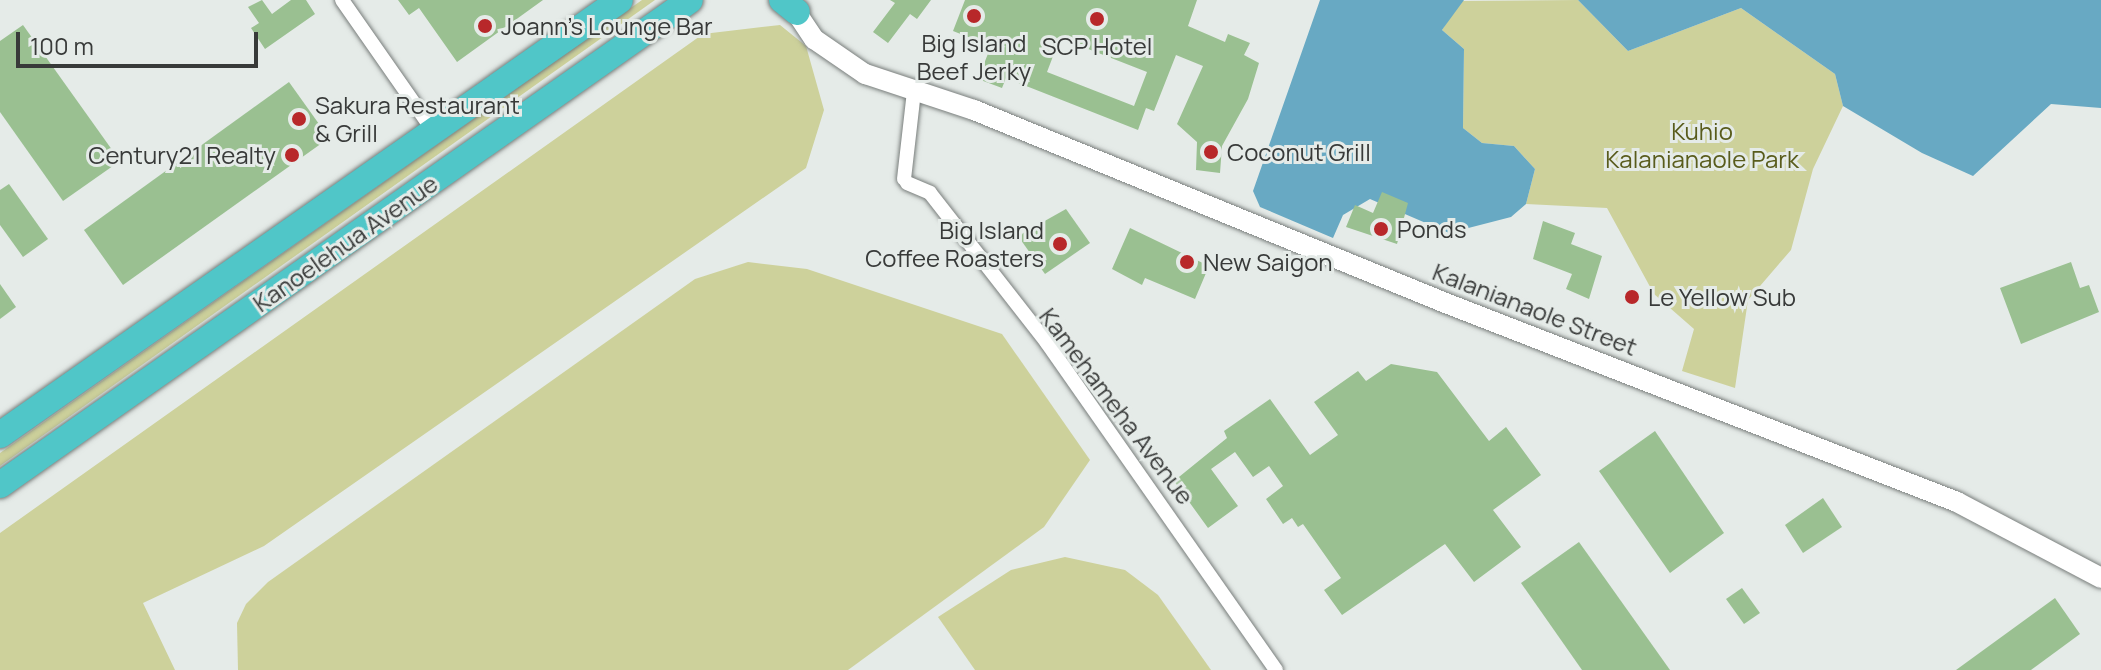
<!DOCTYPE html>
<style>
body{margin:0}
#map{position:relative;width:2101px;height:670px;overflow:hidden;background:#e5ebe8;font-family:Manrope,sans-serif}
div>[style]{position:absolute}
.green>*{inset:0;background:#cdd19b}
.water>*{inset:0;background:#68a9c3}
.building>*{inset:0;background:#9ac091}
.roads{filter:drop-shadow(0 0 2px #797e7c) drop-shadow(0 0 2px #797e7c)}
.street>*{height:14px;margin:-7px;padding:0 7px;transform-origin:7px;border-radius:7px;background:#fff}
.secondary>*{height:20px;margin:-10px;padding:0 10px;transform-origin:10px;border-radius:10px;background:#fff}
.highway>*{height:26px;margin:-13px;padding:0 13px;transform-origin:13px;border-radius:13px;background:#50c6c8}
.dots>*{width:22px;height:22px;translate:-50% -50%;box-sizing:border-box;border:4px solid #e5ebe8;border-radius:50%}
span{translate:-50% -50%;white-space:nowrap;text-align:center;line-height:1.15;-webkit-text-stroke:6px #e5ebe8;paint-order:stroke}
.poi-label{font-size:24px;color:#383a39}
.left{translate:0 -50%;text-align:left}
.right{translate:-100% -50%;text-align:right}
.park-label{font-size:24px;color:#595c1c}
.street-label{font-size:24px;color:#383a39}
.scale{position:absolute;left:16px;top:32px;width:242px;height:36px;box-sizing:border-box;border:4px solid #383a39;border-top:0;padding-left:10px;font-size:24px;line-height:28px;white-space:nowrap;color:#383a39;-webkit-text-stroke:6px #e5ebe8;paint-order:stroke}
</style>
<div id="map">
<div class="green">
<i style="clip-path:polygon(642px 0,655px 0,0 466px,0 453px)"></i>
<i style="clip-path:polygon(1578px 0,1628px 51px,1741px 8px,1835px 74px,1843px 106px,1813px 169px,1791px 250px,1748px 300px,1735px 388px,1682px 371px,1694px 329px,1654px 294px,1607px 208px,1526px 204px,1535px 169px,1514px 146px,1482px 143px,1463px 128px,1464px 49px,1442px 30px,1461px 1px)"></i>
<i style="clip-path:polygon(780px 25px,806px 46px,824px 110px,806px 168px,264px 546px,143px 603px,175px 670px,0 670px,0 533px,703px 34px)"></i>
<i style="clip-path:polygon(748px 262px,807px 269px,1002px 334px,1090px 460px,1044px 527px,848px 670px,238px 670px,237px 623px,246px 604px,268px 582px,695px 279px)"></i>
<i style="clip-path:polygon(1065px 557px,1125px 570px,1158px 595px,1211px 670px,975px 670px,938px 617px,1011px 570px)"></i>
</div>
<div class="water">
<i style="clip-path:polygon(1320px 0,1464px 0,1442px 30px,1464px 49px,1463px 128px,1482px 143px,1514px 146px,1535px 169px,1526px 204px,1511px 217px,1449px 233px,1370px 199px,1343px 215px,1333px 238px,1260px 207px,1253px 191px)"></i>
<i style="clip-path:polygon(1578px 0,2101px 0,2101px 108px,2051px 104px,1973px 176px,1922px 153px,1843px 106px,1835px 74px,1741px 8px,1628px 51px)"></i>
</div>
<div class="building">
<i style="clip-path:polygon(262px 0,272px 14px,291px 0,306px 0,315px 14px,265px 49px,251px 28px,259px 23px,248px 7px)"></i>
<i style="clip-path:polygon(398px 0,543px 0,457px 62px,419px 8px,409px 15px)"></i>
<i style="clip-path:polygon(890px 0,931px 0,917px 19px,910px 14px,888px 43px,873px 32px,895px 3px)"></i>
<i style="clip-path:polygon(evenodd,965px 0,1197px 0,1188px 26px,1225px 42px,1228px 34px,1250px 43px,1244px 55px,1259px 63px,1248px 99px,1222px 146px,1220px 173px,1196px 170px,1197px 142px,1177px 124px,1203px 66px,1176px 55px,1154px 111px,1146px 108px,1138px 130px,1006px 78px,1002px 88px,978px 79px,991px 46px,953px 31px,965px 0,1060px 38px,1147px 72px,1134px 106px,1047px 72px,1060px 38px)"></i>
<i style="clip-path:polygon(23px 25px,120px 161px,63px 201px,0 112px,0 41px)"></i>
<i style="clip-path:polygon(289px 82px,329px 138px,123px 285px,84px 230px)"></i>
<i style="clip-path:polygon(9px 184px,48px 239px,23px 257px,0 225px,0 190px)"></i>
<i style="clip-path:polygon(1382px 192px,1408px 203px,1397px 244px,1346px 227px,1355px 205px,1373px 213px)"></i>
<i style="clip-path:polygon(1066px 209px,1090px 243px,1045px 274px,1018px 236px)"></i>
<i style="clip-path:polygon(1543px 221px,1575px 233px,1571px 244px,1602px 256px,1589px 299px,1566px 289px,1572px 274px,1533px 259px)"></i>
<i style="clip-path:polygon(1130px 228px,1209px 266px,1195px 299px,1145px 278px,1142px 285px,1112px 269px)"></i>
<i style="clip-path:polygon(2071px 262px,2080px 288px,2089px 285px,2099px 312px,2021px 344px,2000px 288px)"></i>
<i style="clip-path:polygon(0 284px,16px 307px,0 319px)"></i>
<i style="clip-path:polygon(1391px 364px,1437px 372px,1489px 441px,1506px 427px,1541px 475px,1493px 510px,1521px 547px,1474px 582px,1445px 544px,1342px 615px,1324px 590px,1341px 578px,1303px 524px,1298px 527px,1292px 518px,1283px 524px,1266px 499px,1283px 486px,1269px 466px,1253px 477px,1235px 452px,1211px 469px,1238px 506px,1208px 528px,1174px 481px,1227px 438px,1224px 431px,1270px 399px,1310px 455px,1338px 435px,1314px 402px,1358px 371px,1366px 381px)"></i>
<i style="clip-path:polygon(1655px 431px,1724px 533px,1670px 573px,1599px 471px)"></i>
<i style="clip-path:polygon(1823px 498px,1842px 527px,1803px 553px,1785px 525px)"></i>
<i style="clip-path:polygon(1579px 542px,1670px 670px,1582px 670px,1521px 583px)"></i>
<i style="clip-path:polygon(1742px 588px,1760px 613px,1744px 624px,1726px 599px)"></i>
<i style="clip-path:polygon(2055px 598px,2080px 634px,2031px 670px,1956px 670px)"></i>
</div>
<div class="roads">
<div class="street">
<i style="left:342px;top:0;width:161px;rotate:55.1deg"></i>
<i style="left:904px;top:179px;width:89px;rotate:-83.5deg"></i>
<i style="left:907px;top:183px;width:25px;rotate:23deg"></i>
<i style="left:930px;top:193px;width:190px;rotate:52deg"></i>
<i style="left:1047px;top:343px;width:399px;rotate:55deg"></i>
</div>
<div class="secondary">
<i style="left:788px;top:0;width:47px;rotate:56.3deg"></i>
<i style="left:814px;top:39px;width:62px;rotate:34.5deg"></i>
<i style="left:865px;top:74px;width:115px;rotate:18.3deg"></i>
<i style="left:974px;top:110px;width:507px;rotate:22.26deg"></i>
<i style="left:1443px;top:302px;width:552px;rotate:21.26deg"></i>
<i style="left:1957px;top:502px;width:163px;rotate:27.8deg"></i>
</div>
<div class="highway">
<i style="left:782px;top:0;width:19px;rotate:39deg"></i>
<i style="left:0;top:435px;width:757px;rotate:-35.05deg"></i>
<i style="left:0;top:485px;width:843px;rotate:-35.1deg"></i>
</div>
</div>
<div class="dots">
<i style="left:974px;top:16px;background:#b8282a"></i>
<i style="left:1097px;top:19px;background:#b8282a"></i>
<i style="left:485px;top:26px;background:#b8282a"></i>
<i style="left:299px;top:119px;background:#b8282a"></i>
<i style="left:1211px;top:152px;background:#b8282a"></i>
<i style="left:292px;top:155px;background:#b8282a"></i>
<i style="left:1381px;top:229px;background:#b8282a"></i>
<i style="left:1060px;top:244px;background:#b8282a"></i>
<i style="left:1187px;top:262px;background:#b8282a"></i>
<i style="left:1632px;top:297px;background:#b8282a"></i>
</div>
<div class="poi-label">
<span class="left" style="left:501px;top:26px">Joann's Lounge Bar</span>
<span style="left:974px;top:57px">Big Island<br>Beef Jerky</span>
<span style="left:1097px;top:46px">SCP Hotel</span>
<span class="left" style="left:315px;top:119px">Sakura Restaurant<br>&amp; Grill</span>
<span class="left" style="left:1227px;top:152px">Coconut Grill</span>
<span class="right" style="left:276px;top:155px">Century21 Realty</span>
<span class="left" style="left:1397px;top:229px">Ponds</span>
<span class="right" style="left:1044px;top:244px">Big Island<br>Coffee Roasters</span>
<span class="left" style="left:1203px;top:262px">New Saigon</span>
<span class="left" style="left:1648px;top:297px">Le Yellow Sub</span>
</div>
<div class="park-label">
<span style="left:1702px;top:145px">Kuhio<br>Kalanianaole Park</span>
</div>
<div class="street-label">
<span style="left:345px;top:243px;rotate:-35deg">Kanoelehua Avenue</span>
<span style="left:1535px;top:309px;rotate:21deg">Kalanianaole Street</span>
<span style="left:1117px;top:406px;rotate:53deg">Kamehameha Avenue</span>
</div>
<div class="scale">100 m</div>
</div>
